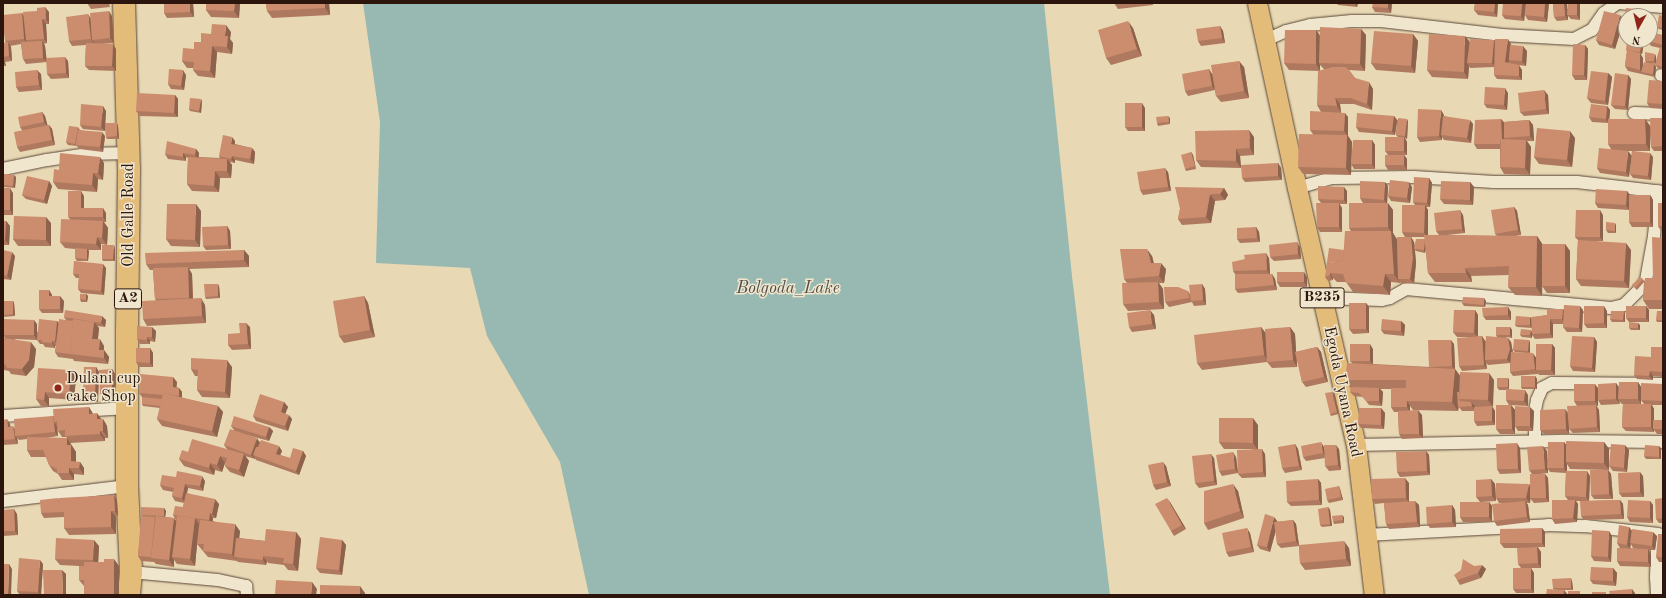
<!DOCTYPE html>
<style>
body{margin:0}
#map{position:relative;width:1666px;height:598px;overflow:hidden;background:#e8d8b4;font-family:"Old Standard TT",serif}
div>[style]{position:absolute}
.water>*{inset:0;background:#98b9b2}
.roads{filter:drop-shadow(0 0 1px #5b4637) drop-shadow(0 0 1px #5b4637)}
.street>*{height:12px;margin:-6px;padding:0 6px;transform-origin:6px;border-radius:6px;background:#f0e6ce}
.primary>*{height:19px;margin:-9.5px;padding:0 9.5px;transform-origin:9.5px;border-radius:9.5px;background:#e4bc7a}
.highway>*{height:22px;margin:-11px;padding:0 11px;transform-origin:11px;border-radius:11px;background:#e4bc7a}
.wall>*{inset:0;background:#af795f}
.shaded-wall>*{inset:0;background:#8e634d}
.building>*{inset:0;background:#cb8d6e}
.dots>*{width:11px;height:11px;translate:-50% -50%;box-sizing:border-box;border:2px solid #f0e6ce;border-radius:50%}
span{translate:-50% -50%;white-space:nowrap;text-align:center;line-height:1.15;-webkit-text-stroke:3px #f0e6ce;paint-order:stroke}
.shield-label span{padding:1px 3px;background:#f0e6ce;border:1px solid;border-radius:3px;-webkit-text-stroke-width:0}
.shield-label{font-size:15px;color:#2c150d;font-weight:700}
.street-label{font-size:16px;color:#2c150d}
.poi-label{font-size:16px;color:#2c150d}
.left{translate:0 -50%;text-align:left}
.water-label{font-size:17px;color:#524e47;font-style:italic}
.frame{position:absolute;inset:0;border:4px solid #2c150d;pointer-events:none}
.north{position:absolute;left:1618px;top:8px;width:40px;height:40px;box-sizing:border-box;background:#f0e6ce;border:1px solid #a29281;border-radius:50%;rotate:188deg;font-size:11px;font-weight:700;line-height:16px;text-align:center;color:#2c150d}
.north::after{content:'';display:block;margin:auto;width:14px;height:18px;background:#8f2418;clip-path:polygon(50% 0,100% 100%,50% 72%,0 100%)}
</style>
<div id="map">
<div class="water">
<i style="clip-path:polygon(363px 3px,1044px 3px,1072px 276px,1110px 595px,589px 595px,560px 462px,487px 336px,470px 268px,376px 263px,380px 122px)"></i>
</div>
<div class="roads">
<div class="street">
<i style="left:1619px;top:3px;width:44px;rotate:5.2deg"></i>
<i style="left:1266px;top:40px;width:22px;rotate:-24deg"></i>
<i style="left:1286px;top:31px;width:25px;rotate:-14deg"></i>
<i style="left:1310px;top:25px;width:42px;rotate:-5.4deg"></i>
<i style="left:1352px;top:21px;width:29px"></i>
<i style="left:1381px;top:21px;width:122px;rotate:6.6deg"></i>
<i style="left:1502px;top:35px;width:72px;rotate:3.2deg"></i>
<i style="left:1574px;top:39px;width:20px;rotate:-27deg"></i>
<i style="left:1592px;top:30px;width:21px;rotate:-55deg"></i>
<i style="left:1604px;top:13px;width:17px;rotate:-36deg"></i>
<i style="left:1661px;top:75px;width:2px"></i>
<i style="left:1634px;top:113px;width:29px;rotate:2deg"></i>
<i style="left:3px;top:169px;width:45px;rotate:-11.6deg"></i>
<i style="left:47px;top:160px;width:40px;rotate:-8.5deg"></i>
<i style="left:87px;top:154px;width:42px;rotate:-1.4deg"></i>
<i style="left:1297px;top:188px;width:37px;rotate:-16deg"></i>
<i style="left:1333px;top:178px;width:81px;rotate:-0.7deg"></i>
<i style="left:1414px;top:177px;width:80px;rotate:3.6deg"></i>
<i style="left:1494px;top:182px;width:83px"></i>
<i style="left:1577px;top:182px;width:87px;rotate:6.6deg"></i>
<i style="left:1322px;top:298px;width:60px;rotate:1.9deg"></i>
<i style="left:1382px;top:300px;width:8px;rotate:-14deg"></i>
<i style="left:1390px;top:298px;width:18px;rotate:-29deg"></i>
<i style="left:1406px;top:289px;width:206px;rotate:5.3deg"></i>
<i style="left:1611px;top:308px;width:13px;rotate:-13deg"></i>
<i style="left:1624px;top:305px;width:25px;rotate:-45deg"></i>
<i style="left:1642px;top:287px;width:8px;rotate:-60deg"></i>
<i style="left:1646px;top:280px;width:45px;rotate:-79.7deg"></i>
<i style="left:1654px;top:236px;width:45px;rotate:-84.9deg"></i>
<i style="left:3px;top:416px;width:124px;rotate:-3.7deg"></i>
<i style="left:1535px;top:441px;width:30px;rotate:-90deg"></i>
<i style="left:1535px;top:411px;width:11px;rotate:-80deg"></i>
<i style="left:1537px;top:400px;width:13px;rotate:-67deg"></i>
<i style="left:1542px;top:388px;width:11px;rotate:-27deg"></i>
<i style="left:1552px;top:383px;width:111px;rotate:0.5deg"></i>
<i style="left:1356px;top:445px;width:215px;rotate:-1.1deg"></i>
<i style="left:1571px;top:441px;width:92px;rotate:0.6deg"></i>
<i style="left:3px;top:501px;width:125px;rotate:-6.9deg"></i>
<i style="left:1366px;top:535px;width:182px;rotate:-3.1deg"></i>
<i style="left:1548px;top:525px;width:37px;rotate:2deg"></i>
<i style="left:1585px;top:526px;width:74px;rotate:6.2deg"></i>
<i style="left:131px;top:572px;width:87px;rotate:5.3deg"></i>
<i style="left:218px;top:580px;width:29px;rotate:12deg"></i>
<i style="left:246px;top:586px;width:9px;rotate:84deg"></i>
<i style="left:1657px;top:595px;width:17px;rotate:-93deg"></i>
<i style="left:1656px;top:578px;width:36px;rotate:-88deg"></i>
</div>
<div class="primary">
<i style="left:1257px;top:3px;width:189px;rotate:77.8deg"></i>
<i style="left:1297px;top:188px;width:264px;rotate:77.1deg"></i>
<i style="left:1356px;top:445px;width:151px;rotate:83.2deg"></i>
</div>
<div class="highway">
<i style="left:124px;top:3px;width:166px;rotate:88.3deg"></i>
<i style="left:129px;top:169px;width:163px;rotate:90.7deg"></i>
<i style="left:127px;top:332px;width:154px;rotate:90deg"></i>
<i style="left:127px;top:486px;width:86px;rotate:87.3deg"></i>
<i style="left:131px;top:572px;width:23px;rotate:95deg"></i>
</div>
</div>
<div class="wall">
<i style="clip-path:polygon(87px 3px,109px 3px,110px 7px,91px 9px)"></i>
<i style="clip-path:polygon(164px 3px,193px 3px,194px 17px,167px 18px,164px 13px)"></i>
<i style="clip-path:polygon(206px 3px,240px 3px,239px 18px,211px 17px,206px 10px)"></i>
<i style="clip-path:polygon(266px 3px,329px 3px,330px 15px,272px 18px,267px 11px)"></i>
<i style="clip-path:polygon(1114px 3px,1153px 3px,1153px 5px,1118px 9px)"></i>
<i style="clip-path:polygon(1336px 3px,1358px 3px,1357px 7px,1338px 5px)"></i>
<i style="clip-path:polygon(1392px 3px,1391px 13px,1375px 12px,1372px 7px)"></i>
<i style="clip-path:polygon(1475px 3px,1498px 3px,1497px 17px,1478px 15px,1474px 10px)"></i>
<i style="clip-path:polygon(1526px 3px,1524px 21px,1505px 19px,1502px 15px)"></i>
<i style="clip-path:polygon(1526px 3px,1549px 3px,1547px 22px,1528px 20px,1525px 15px)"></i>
<i style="clip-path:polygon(1553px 3px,1567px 3px,1567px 9px,1580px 3px,1580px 20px,1571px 19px,1568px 16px,1568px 20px,1557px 21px,1554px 17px)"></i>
<i style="clip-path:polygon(49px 12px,49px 24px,46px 24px,47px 43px,44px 44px,45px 46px,46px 58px,68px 61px,69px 78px,51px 79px,47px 74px,47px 62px,26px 64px,23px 59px,21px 44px,10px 46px,11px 47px,12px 61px,5px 62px,6px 66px,3px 66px,3px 43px,6px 43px,5px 41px,22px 13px,24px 16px)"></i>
<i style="clip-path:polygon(112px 16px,114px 43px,101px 44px,116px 49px,116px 71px,89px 70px,85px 66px,86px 45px,72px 46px,69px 41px,91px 18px)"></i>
<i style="clip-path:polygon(1663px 16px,1663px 30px,1659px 29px,1657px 27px)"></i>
<i style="clip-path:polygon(1624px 20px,1615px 49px,1599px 45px,1596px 40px)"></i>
<i style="clip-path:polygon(1220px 26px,1223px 31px,1225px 43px,1201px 46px,1198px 41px)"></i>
<i style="clip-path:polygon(1133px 28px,1142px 56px,1111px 65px,1106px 58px)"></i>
<i style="clip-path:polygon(1361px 29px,1366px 35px,1365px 71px,1349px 70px,1355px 78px,1373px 89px,1372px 110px,1354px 104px,1340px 104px,1341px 113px,1348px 117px,1348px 136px,1352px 142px,1351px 175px,1303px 174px,1298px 167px,1313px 134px,1310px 130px,1321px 112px,1317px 105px,1324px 69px,1320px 65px,1320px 71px,1289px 70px,1284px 63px,1316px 30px,1320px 36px)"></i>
<i style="clip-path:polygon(231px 32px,230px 39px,233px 43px,232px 54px,217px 52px,215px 78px,198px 76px,193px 70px,193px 68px,187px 68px,182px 61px,201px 42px,211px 34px)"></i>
<i style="clip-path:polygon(1413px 34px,1418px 41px,1415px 73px,1376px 70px,1371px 63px)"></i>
<i style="clip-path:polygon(1663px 35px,1663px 70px,1659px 69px,1655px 65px,1660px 48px,1651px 46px,1648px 41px)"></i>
<i style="clip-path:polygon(1470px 42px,1495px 42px,1511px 44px,1511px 45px,1527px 51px,1526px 66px,1518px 65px,1522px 70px,1522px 80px,1497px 79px,1494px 75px,1494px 67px,1470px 68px,1469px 66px,1468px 79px,1432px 77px,1427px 70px)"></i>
<i style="clip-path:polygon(1644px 42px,1642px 54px,1640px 54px,1643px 58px,1643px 67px,1646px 62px,1645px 61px,1656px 56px,1656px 64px,1650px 63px,1654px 64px,1656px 67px,1655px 77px,1628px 71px,1625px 66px,1627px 51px,1626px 50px)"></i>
<i style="clip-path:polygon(1585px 45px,1588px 49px,1587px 80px,1575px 80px,1572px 75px)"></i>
<i style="clip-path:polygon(1244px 67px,1249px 98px,1221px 102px,1216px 96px,1215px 90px,1188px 96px,1185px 91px,1209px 69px,1212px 74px)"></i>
<i style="clip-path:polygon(1608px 73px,1612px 77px,1608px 105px,1591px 103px,1587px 98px)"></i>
<i style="clip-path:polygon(41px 74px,42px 90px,19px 92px,16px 87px)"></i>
<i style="clip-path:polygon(186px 75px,184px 90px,171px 89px,168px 84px)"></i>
<i style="clip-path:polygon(1628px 75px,1631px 79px,1628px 110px,1615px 109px,1611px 105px)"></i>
<i style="clip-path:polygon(1663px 81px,1663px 109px,1650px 108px,1647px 103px)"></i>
<i style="clip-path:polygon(1508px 93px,1507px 110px,1487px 108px,1484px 104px)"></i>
<i style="clip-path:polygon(175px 95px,178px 99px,178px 117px,140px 116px,136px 111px)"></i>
<i style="clip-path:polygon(1548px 95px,1549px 114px,1524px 116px,1520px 112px)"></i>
<i style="clip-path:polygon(202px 101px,201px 113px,190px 111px,189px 109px)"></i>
<i style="clip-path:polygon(1607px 106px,1610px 110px,1609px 119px,1645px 119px,1650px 126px,1663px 118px,1663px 151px,1654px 151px,1651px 147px,1650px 134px,1650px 151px,1633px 151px,1653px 157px,1651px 180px,1633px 178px,1630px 174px,1632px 151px,1625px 151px,1629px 177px,1600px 173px,1597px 168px,1611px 149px,1608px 144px,1608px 123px,1592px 122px,1589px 117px)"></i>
<i style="clip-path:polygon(1145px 108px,1145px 131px,1128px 131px,1125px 127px)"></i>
<i style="clip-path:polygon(106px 111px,105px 123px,117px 123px,118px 126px,119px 139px,107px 139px,106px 137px,105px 124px,105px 131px,83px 129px,80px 125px)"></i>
<i style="clip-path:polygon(42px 112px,45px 116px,47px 125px,49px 125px,52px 129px,55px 145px,20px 152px,17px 147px,22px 130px,20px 127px)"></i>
<i style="clip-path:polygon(1444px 115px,1444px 116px,1473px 124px,1471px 143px,1444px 140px,1442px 137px,1442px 140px,1420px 142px,1417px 137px)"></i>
<i style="clip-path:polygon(1394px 116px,1397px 120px,1408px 121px,1407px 139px,1405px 138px,1407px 142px,1407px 155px,1404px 155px,1407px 159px,1407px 170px,1388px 170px,1385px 165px,1388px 155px,1385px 151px,1398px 137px,1396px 135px,1397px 122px,1395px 135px,1359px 132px,1356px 127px)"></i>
<i style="clip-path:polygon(1170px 118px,1170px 124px,1158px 126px,1157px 123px)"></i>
<i style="clip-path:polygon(1501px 119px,1504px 122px,1529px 120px,1533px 125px,1534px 141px,1527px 141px,1531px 147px,1530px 175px,1504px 174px,1500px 167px,1500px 149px,1477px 149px,1474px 144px)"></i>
<i style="clip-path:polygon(78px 127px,80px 130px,105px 136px,103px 152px,79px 149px,77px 146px,68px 145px,66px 142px)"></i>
<i style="clip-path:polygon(1254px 137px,1254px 155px,1240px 156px,1241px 168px,1201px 167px,1196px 160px)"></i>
<i style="clip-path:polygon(1575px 138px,1572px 167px,1539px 164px,1534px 157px)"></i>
<i style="clip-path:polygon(1372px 140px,1375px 145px,1375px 169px,1354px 169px,1351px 164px)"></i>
<i style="clip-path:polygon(235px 141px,235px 144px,252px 148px,255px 152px,254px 164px,235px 160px,235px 163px,230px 162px,232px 165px,231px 178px,220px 178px,219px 192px,192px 191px,187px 184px,188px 158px,186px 157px,186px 161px,168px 159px,165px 154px,196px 149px,199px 153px,199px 157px,220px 158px,219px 156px)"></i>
<i style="clip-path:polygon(1191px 152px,1193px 155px,1196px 169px,1186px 171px,1185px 169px)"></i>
<i style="clip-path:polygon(104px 163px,103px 180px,98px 179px,97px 192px,58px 189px,53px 182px,59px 170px)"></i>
<i style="clip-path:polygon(1278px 163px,1281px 168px,1282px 180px,1245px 182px,1242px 178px)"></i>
<i style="clip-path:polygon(1168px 172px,1171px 191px,1143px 195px,1140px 190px)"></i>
<i style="clip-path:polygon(3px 174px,16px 177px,15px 188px,3px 187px)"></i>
<i style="clip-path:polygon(evenodd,1429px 178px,1432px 183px,1430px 207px,1426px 207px,1428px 210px,1428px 235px,1439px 235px,1436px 231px,1463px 215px,1465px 233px,1447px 235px,1497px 236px,1495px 234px,1514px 207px,1517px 211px,1521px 235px,1515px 236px,1537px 236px,1542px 244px,1565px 244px,1570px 251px,1570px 293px,1547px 293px,1542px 286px,1542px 296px,1515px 295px,1508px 287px,1509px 275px,1471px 276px,1472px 282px,1435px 282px,1428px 273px,1426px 249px,1425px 253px,1416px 251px,1415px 250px,1416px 263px,1414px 283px,1401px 284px,1400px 282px,1400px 283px,1391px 282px,1390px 295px,1353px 292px,1346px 282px,1337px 282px,1333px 278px,1333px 280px,1328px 281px,1325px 277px,1344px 250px,1351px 231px,1349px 228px,1363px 203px,1360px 198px,1388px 186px,1387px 203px,1393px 210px,1393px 233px,1397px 239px,1405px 237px,1402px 232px,1415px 205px,1413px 202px,1429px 178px,1411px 237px,1425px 237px,1425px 239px,1415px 247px,1414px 242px,1411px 237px)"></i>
<i style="clip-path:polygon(49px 181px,52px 186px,47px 204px,26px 199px,22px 195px)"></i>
<i style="clip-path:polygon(1470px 182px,1474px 187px,1473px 205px,1444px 204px,1440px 199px)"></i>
<i style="clip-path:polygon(1412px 187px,1410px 203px,1391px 201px,1388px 196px)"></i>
<i style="clip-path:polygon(3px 188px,13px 193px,13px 215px,3px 215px)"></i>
<i style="clip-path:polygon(1224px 188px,1228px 195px,1225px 200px,1215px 201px,1211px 223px,1182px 225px,1178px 219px,1180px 209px)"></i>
<i style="clip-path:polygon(1347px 191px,1347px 204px,1339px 204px,1342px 208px,1342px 232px,1320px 232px,1317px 227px,1321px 203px,1318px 199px)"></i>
<i style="clip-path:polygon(1627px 191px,1630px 195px,1650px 195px,1653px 200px,1653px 227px,1632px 227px,1629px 222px,1629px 210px,1598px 208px,1595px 203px)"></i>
<i style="clip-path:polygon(84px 196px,84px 208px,106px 213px,106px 222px,104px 222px,108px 228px,107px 245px,101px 244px,101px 250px,88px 250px,89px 251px,88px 261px,77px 261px,75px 258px,75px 249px,65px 248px,60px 242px,70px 219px,68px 217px)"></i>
<i style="clip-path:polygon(1663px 203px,1663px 231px,1661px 231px,1658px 226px)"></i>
<i style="clip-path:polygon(201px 211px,200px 247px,171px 246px,166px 239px)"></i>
<i style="clip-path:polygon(1603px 215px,1603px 241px,1595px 241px,1631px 250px,1629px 288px,1581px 286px,1576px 279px,1578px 240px,1575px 237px)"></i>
<i style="clip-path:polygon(3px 221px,6px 221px,10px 226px,9px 245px,3px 245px)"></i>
<i style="clip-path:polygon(51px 223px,51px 246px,18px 246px,13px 239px)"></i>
<i style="clip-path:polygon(1616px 225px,1616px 233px,1608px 233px,1606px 230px)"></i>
<i style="clip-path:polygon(227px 226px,230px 231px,231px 249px,206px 250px,203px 246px)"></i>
<i style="clip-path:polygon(1256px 227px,1259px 232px,1260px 242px,1240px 243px,1237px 239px)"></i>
<i style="clip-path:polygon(1663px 238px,1663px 309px,1649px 309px,1643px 300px,1644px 282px,1637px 290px,1632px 285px,1643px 279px,1644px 281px,1653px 278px)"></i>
<i style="clip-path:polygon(1300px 247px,1301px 259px,1274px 261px,1270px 257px)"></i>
<i style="clip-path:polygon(115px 248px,115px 261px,103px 261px,102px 259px)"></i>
<i style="clip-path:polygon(3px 250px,15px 256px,11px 280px,3px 279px)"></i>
<i style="clip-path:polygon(244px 250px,249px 256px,249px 267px,189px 269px,192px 274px,193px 299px,205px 305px,206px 323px,147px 326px,143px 319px,156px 300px,155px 299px,153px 270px,150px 270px,146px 264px)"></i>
<i style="clip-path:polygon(1152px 256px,1154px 263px,1166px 269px,1164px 283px,1159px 283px,1163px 289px,1164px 309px,1128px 311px,1123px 304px,1127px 283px,1124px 279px)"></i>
<i style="clip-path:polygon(1269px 258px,1270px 274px,1272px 274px,1275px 279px,1277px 290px,1238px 293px,1235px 289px,1235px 274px,1233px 271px)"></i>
<i style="clip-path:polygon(106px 268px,104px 295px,81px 293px,78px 289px,79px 278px,76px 278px,73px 274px)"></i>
<i style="clip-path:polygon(1307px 277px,1307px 287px,1280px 287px,1277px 282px)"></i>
<i style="clip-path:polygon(1202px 284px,1205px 289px,1206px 305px,1194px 306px,1192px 302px,1169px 307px,1165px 302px,1188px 291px,1190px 294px)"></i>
<i style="clip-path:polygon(219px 286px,220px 298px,206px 299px,205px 297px)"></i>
<i style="clip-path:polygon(49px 290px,52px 295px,52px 296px,64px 301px,63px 313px,42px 313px,39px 309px)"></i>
<i style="clip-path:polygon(86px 294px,88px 296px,87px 302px,81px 302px,80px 299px)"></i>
<i style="clip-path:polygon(364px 296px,368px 303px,375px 337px,344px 343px,339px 336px)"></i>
<i style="clip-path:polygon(3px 301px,13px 301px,14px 303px,15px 316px,3px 317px)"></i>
<i style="clip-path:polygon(1486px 301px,1485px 307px,1464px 306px,1462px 303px)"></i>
<i style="clip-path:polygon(1366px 303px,1369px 307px,1369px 333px,1353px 334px,1349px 329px)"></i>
<i style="clip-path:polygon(1646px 306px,1649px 310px,1649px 322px,1629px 322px,1626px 318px)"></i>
<i style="clip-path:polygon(1508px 307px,1511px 312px,1511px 320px,1486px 320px,1483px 316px)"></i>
<i style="clip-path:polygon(1475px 310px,1478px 315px,1478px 337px,1482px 336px,1485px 341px,1497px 337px,1496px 335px,1510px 327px,1512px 330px,1512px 338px,1506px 337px,1511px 342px,1513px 353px,1526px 353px,1515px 352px,1513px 350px,1529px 340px,1530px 343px,1530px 353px,1536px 357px,1552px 344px,1555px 348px,1555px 375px,1539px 375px,1538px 373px,1538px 374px,1513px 376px,1510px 372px,1510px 363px,1488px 365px,1486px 363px,1487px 369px,1462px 371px,1459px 366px,1469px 337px,1457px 337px,1453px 332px)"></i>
<i style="clip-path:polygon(1564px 310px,1583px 310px,1582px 332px,1567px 332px,1563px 327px,1563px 324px,1553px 324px,1553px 338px,1535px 339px,1532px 335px,1532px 338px,1522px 337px,1520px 335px,1532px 331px,1532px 328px,1517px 327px,1515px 325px,1531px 318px,1547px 315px)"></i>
<i style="clip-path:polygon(1607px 311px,1607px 328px,1587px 328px,1584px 324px)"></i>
<i style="clip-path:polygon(1624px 311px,1625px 314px,1625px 322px,1612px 322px,1610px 319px)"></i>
<i style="clip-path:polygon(1663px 311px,1663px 322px,1657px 322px,1656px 320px)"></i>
<i style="clip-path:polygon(1154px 315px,1156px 329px,1132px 332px,1129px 327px)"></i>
<i style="clip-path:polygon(64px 317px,106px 320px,105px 327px,97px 326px,99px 328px,98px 339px,104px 346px,104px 350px,109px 357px,108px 364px,74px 361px,73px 359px,58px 357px,55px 352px,56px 346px,55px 346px,55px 348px,45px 347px,43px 344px,40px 344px,37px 340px,14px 339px,36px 349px,34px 367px,26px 376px,11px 374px,9px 371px,4px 370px,3px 369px,3px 338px,5px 338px,3px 335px,37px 324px,37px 332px,57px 321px,59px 323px,66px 320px)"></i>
<i style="clip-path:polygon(1401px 321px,1405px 325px,1404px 336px,1384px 334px,1381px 330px)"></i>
<i style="clip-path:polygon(1640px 325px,1640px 330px,1631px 330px,1629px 328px)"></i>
<i style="clip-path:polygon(250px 327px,251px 349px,232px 350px,228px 345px)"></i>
<i style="clip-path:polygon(1261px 327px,1265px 332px,1290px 327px,1295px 334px,1296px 352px,1317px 347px,1321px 352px,1328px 382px,1306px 387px,1302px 382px,1297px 358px,1297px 367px,1272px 368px,1267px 362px,1202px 370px,1197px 363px)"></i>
<i style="clip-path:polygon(156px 331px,155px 342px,150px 341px,150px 344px,140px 344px,137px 339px)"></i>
<i style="clip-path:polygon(1594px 337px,1597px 342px,1595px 372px,1573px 371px,1570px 366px)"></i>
<i style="clip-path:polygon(1454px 344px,1455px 369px,1460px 376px,1494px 380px,1492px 407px,1495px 411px,1495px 425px,1477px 426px,1474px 421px,1474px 411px,1462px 411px,1459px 407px,1458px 411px,1413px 410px,1410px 406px,1410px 411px,1422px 415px,1423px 438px,1402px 439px,1399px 434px,1398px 412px,1394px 412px,1391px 407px,1391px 389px,1380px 389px,1383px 392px,1382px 406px,1369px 405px,1363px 397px,1354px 396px,1350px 392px,1351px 389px,1345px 380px,1352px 363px,1350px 361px,1373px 349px,1373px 364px,1430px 367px,1429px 367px)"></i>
<i style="clip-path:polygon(1663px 347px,1663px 377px,1653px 376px,1653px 380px,1637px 379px,1634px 375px,1651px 357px)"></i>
<i style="clip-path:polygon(150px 348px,153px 353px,153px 367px,139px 367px,136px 362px)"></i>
<i style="clip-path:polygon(96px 367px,99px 372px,98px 402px,86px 401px,83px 396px)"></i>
<i style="clip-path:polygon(232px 367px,230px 398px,202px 397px,197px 390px,198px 376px,195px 376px,191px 369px)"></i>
<i style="clip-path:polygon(112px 369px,115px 374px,116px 397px,103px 398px,100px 393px)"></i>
<i style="clip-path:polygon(71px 370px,76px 377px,74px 400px,49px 398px,49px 407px,41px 406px,36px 399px)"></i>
<i style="clip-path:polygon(1535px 376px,1537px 379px,1537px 389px,1522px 389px,1521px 387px)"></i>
<i style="clip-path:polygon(1508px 378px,1509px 380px,1509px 389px,1528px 395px,1528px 406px,1509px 405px,1506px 400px,1506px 390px,1499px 390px,1497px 387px)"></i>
<i style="clip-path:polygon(177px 382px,176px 387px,179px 388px,182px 392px,182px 398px,218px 406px,223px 412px,217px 437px,162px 426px,157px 419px,160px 408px,143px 406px,142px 404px,142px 397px,139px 393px)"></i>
<i style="clip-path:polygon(1638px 382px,1641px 387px,1641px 404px,1644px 404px,1641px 400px,1663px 384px,1663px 405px,1652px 405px,1654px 409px,1654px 420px,1663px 420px,1663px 434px,1657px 434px,1654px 430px,1654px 432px,1626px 431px,1622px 427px,1623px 404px,1622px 404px,1619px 401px,1620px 404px,1601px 405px,1598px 400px,1598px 406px,1596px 406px,1599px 410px,1600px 432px,1573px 433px,1569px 429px,1569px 423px,1569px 434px,1544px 434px,1540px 430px,1568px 413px,1577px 406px,1574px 401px,1598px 388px,1616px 383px,1619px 387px)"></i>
<i style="clip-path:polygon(1334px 394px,1339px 414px,1331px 416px,1330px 414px)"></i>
<i style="clip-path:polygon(284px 402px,288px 407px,285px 414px,292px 419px,288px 431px,256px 421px,253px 416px)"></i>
<i style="clip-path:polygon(1511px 405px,1515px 410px,1515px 422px,1534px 411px,1533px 431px,1518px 431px,1515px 426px,1515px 434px,1500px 434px,1496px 429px)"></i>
<i style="clip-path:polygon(evenodd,89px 407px,93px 414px,101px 419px,103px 419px,107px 426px,108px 438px,105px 438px,105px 441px,70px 443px,76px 452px,76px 462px,80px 462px,84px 468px,84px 475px,74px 474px,74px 480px,62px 480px,58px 474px,53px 471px,49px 465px,46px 457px,31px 457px,27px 450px,27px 439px,19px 440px,17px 438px,18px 444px,3px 445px,3px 420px,10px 424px,10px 426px,15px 429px,53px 416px,89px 407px,57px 427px,58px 431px,62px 437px,66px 437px,67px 438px,46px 438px,58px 436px,57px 427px)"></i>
<i style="clip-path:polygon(1381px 408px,1385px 413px,1384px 429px,1361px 428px,1358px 424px)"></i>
<i style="clip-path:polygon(1258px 425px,1258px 449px,1265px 454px,1266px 477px,1242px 478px,1238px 474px,1253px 449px,1224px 449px,1219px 442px)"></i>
<i style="clip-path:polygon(231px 426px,269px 427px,273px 431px,269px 441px,247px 435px,260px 442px,282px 451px,280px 455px,290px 458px,303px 451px,306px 456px,299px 475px,256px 460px,255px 458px,255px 459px,245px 456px,249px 461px,244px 477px,230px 472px,225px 466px,226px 463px,225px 463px,222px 472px,215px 470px,214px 475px,184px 466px,179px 459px,188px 452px,227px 449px,224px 445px,234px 430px)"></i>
<i style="clip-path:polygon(1564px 442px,1566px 445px,1604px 442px,1609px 449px,1609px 470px,1608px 470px,1611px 474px,1613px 499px,1594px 499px,1591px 495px,1608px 470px,1570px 469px,1567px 464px,1567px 471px,1590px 476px,1589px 501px,1620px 500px,1623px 504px,1624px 519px,1584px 520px,1581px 516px,1581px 501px,1576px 501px,1578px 504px,1577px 522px,1555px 524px,1552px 519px,1568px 500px,1565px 496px,1566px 473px,1550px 472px,1548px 469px,1548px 473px,1540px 474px,1545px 474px,1548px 478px,1549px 502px,1534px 503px,1530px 498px,1530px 503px,1526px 503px,1528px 505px,1530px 522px,1497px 526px,1494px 521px,1505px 503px,1499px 503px,1496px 498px,1530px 486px,1532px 474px,1529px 470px,1547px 451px,1547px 460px)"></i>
<i style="clip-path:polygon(1295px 444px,1298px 449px,1302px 470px,1285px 473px,1282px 468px)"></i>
<i style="clip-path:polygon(1324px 447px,1324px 450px,1339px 449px,1341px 470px,1329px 471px,1325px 466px,1325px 458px,1306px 461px,1303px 457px)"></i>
<i style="clip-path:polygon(1520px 448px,1521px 473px,1500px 474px,1497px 469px)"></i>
<i style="clip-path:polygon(1661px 448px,1661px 459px,1646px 459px,1644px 456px)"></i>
<i style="clip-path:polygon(1629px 450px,1627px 472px,1613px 471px,1609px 466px)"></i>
<i style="clip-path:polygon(1426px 451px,1429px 455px,1430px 475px,1400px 477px,1397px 472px)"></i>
<i style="clip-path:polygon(1236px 457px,1238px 473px,1222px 476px,1219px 471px)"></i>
<i style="clip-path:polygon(1214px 458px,1217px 485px,1199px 488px,1195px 483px)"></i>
<i style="clip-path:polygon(1166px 466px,1171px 486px,1156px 490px,1153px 485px)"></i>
<i style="clip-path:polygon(1643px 476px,1644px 497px,1622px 497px,1619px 493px)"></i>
<i style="clip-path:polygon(176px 477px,205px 481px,203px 491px,188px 488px,187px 493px,219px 504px,216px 518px,213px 518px,213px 521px,240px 531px,239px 538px,265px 541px,296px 532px,301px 539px,298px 571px,288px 570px,284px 565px,268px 563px,267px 561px,266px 565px,238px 562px,237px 561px,208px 557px,197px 544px,195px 566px,177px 564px,174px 560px,174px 567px,156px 564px,154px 562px,141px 561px,138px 556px,142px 516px,141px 515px,164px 508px,166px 511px,165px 517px,174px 518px,176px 521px,176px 520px,173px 515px,183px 507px,184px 503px,175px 501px,172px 496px,173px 492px,163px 490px,160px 485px)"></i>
<i style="clip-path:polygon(1318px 479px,1321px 483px,1322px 505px,1291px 506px,1287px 502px)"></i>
<i style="clip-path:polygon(1491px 479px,1495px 484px,1496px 501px,1481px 502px,1489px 502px,1492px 506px,1492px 522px,1463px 522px,1460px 517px,1480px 502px,1476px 497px)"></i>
<i style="clip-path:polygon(1409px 483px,1409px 501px,1419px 505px,1420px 527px,1389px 529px,1386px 524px,1384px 503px,1375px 504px,1372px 499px)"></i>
<i style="clip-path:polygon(1339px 486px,1340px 489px,1343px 500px,1329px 503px,1327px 500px)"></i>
<i style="clip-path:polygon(1238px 491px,1244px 518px,1208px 530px,1204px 523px)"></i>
<i style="clip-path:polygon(114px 495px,117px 500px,118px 516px,115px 516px,116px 517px,116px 534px,69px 535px,64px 528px,64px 517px,44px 518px,41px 513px,58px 498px,59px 500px)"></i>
<i style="clip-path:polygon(1663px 498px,1663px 523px,1659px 523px,1656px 519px)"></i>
<i style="clip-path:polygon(1650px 501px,1653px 505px,1653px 523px,1630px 522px,1627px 517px)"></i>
<i style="clip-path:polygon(1170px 502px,1186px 529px,1174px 536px,1171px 531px)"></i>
<i style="clip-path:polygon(1452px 505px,1455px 510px,1456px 527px,1430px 528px,1427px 524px)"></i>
<i style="clip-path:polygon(1328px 507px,1330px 510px,1332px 526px,1322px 527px,1320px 525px)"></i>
<i style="clip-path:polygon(3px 510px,17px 514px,18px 535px,3px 536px)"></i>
<i style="clip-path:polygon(1344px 517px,1344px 523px,1334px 524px,1333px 521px)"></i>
<i style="clip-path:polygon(1293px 520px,1296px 524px,1299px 545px,1349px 548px,1351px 566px,1305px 570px,1300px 563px,1299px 546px,1281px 548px,1277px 544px,1276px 530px,1270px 552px,1260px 549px,1257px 545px,1278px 522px)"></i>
<i style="clip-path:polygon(evenodd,1629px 527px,1632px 531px,1657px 536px,1655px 550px,1649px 550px,1651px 554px,1651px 567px,1620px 566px,1617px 561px,1620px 548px,1617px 543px,1629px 527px,1631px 544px,1633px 548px,1638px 549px,1630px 548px,1631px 544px)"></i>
<i style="clip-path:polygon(1542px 528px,1545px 532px,1545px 547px,1538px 547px,1541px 552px,1541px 568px,1523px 568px,1531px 568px,1534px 573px,1534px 593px,1516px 593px,1513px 589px,1521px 568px,1518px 564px,1521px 548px,1504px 548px,1500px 543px)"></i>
<i style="clip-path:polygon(1250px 533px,1254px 552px,1229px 557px,1226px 552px)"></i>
<i style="clip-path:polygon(1663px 534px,1663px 562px,1659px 562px,1656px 557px)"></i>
<i style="clip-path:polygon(1612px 536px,1611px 562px,1594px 561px,1591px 556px)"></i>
<i style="clip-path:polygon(342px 540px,346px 545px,342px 575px,320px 573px,316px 568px)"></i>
<i style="clip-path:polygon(99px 546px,98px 562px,119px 566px,119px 595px,84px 595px,84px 586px,79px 580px,79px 566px,60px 565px,55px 559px)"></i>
<i style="clip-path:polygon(43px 564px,41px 595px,20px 595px,17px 591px)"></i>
<i style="clip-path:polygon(1474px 566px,1486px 569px,1481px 578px,1460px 585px,1457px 580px)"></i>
<i style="clip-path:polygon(1613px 568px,1617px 573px,1616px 586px,1593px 584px,1590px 580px)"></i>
<i style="clip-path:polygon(1572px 581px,1573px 590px,1564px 590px,1567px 594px,1553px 589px,1553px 588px)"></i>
</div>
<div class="shaded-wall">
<i style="clip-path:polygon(190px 3px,193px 3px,194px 17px,190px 12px)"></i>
<i style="clip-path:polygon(235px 3px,240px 3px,239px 18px,234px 11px)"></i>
<i style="clip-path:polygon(325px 3px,329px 3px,330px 15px,325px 8px)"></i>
<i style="clip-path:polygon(1354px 3px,1358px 3px,1357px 7px)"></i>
<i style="clip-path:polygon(1388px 3px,1392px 3px,1391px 13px,1388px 8px)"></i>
<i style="clip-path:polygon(1495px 3px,1498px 3px,1497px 17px,1494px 12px)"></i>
<i style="clip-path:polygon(1522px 3px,1526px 3px,1524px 21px,1521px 16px)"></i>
<i style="clip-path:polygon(1545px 3px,1549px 3px,1547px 22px,1544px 17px)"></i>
<i style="clip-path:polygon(1564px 3px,1567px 3px,1568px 20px,1565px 16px)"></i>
<i style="clip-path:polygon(1577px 3px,1580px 3px,1580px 20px,1577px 15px)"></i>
<i style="clip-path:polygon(45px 7px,49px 12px,49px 24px,46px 19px)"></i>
<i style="clip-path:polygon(1644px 10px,1647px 15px,1647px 16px,1643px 16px)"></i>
<i style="clip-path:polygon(109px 11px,112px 16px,114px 43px,110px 38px)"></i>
<i style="clip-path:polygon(22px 13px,25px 17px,26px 40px,27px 44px,24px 39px)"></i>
<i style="clip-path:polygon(88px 14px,91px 19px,92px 40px,94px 42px,94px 44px,91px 39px)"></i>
<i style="clip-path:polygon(1620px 15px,1624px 20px,1615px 49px,1612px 45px)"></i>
<i style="clip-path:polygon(42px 19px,46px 24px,47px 43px,44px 39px)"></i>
<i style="clip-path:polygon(1128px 21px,1133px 28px,1142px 56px,1137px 49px)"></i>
<i style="clip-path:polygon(226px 25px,231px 32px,230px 39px,233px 43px,232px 54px,227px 47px,225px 36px)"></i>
<i style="clip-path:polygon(1220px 26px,1223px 31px,1225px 43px,1222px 38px)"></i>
<i style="clip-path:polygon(1361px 29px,1366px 35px,1365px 71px,1360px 64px)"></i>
<i style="clip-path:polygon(1316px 30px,1321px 37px,1319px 63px,1320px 65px,1320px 71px,1316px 64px)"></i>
<i style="clip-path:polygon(1413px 34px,1418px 41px,1415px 73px,1411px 66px)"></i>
<i style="clip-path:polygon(1465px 36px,1470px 42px,1467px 63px,1469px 66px,1468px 79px,1464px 72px)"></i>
<i style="clip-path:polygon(1508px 39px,1511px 44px,1508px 66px,1505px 62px)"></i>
<i style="clip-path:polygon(1494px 40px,1497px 45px,1496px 67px,1492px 63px)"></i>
<i style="clip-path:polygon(1642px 40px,1644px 42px,1642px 54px,1640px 52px)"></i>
<i style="clip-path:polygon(42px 41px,45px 46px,47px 62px,43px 58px)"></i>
<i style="clip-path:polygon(8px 42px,11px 47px,12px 61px,9px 56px)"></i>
<i style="clip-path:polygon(113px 44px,116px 49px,116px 71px,112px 66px)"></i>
<i style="clip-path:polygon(1585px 45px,1588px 49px,1587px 80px,1584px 75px)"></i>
<i style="clip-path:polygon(212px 46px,217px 52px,215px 78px,210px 71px)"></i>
<i style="clip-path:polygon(1523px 46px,1527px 51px,1526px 66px,1522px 61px)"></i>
<i style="clip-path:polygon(1640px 53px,1643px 58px,1643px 72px,1641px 72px,1640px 70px)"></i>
<i style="clip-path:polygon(1655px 54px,1656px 56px,1656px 64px,1654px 61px)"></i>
<i style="clip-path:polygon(65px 57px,68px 61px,69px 78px,66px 73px)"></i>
<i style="clip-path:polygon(3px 58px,5px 62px,6px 66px,3px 62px)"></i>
<i style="clip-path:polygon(1239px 61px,1244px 67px,1249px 98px,1244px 91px)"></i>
<i style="clip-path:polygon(1654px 64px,1656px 67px,1655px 77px,1653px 74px)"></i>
<i style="clip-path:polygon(1519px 65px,1522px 70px,1522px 80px,1519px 76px)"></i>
<i style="clip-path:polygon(1209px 69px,1212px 74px,1215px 90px,1212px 86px)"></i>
<i style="clip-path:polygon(37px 70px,41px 74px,42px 90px,39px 85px)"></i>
<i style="clip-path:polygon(183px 70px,186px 75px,184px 90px,181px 86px)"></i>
<i style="clip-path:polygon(1608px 73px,1612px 77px,1608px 105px,1605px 101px)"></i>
<i style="clip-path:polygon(1628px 75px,1631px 79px,1628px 110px,1625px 106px)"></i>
<i style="clip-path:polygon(1369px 82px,1373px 89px,1372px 110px,1367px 104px)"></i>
<i style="clip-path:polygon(1505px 88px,1508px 93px,1507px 110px,1504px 105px)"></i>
<i style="clip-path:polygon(1544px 90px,1548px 95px,1549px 114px,1546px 109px)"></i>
<i style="clip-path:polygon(175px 95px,178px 99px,178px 117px,174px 113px)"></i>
<i style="clip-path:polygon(1335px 98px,1340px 104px,1341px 113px,1337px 106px)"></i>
<i style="clip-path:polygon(201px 99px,202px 101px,201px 113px,199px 111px)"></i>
<i style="clip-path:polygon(1142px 103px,1145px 108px,1145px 131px,1142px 127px)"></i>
<i style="clip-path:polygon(103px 106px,106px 111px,105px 131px,101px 127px)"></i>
<i style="clip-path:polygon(1607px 106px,1610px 110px,1609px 124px,1606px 119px)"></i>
<i style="clip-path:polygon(1441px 110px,1444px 115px,1442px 135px,1441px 135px,1442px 137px,1442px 140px,1439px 136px)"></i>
<i style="clip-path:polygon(42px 112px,45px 116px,48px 127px,44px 122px)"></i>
<i style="clip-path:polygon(1345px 113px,1348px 117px,1348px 136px,1352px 142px,1351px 175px,1346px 168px,1347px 135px,1344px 131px)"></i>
<i style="clip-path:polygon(1168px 116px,1170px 118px,1170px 124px,1169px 122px)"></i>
<i style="clip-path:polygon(1394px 116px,1397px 120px,1395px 135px,1392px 131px)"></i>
<i style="clip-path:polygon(1407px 119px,1408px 121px,1407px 139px,1405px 136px)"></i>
<i style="clip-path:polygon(1501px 119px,1504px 123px,1505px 149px,1502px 144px)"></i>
<i style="clip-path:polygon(1645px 119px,1650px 126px,1650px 151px,1646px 144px)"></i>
<i style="clip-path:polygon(1470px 120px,1473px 124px,1471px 143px,1467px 138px)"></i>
<i style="clip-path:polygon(1529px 120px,1533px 125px,1534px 141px,1530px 136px)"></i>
<i style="clip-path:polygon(117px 123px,118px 126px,119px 139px,117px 136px)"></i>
<i style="clip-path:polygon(49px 125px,52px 129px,55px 145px,52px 140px)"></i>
<i style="clip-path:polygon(1249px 130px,1254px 137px,1254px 155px,1250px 148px)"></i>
<i style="clip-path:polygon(1570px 131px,1575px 138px,1572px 167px,1567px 160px)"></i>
<i style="clip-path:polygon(102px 132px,105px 136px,103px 152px,100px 147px)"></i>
<i style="clip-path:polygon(232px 137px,235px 141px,234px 148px,231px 144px)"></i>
<i style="clip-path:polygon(1404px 137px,1407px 142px,1407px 155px,1404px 151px)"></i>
<i style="clip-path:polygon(1372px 140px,1375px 145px,1375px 169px,1372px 164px)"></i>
<i style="clip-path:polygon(1526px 140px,1531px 147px,1530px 175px,1525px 168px)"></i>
<i style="clip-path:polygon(252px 148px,255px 152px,254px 164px,250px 159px)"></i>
<i style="clip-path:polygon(196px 149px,199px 153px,198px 159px,195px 155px)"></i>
<i style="clip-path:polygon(1236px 149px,1240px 156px,1241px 168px,1236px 161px)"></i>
<i style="clip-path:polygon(1628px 151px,1632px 156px,1629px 177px,1626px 172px)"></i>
<i style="clip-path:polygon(1191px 152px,1193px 155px,1196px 169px,1195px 166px)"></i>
<i style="clip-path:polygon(183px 153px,186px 157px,186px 161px,183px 157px)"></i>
<i style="clip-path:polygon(1650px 153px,1653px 157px,1651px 180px,1648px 176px)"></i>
<i style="clip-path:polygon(1404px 155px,1407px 159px,1407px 170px,1404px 165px)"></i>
<i style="clip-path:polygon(232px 156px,235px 160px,235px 163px,231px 159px)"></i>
<i style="clip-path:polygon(100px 157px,104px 163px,103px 180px,98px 173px)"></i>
<i style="clip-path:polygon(227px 159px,232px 165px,231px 178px,227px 171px)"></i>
<i style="clip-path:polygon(1278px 163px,1281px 168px,1282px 180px,1278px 176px)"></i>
<i style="clip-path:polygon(1165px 168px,1168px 172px,1171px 191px,1168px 187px)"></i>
<i style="clip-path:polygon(215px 171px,220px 178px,219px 192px,214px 186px)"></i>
<i style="clip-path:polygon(93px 173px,98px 179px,97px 192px,92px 185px)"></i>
<i style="clip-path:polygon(14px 175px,16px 177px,15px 188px,13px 186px)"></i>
<i style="clip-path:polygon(1429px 178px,1432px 183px,1430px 207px,1427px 203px)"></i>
<i style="clip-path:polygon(49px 181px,52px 186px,47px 204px,44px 200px)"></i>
<i style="clip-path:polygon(1385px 182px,1388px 186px,1387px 204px,1384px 200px)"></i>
<i style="clip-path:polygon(1409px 182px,1412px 187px,1410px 203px,1407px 198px)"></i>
<i style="clip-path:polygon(1470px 182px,1474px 187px,1473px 205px,1470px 200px)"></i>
<i style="clip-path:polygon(1344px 187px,1347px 191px,1347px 204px,1344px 200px)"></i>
<i style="clip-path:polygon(10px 188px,13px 193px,13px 215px,10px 210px)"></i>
<i style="clip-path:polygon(1224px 188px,1228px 195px,1225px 200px,1220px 194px)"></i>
<i style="clip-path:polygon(81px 191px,84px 196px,84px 213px,81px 208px)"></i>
<i style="clip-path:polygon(1627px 191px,1630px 195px,1629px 210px,1626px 205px)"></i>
<i style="clip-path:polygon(1210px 194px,1215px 201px,1211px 223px,1206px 217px)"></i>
<i style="clip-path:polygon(1650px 195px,1653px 200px,1653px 227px,1650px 222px)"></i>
<i style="clip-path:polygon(1339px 203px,1342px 208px,1342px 232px,1339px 227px)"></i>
<i style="clip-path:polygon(1388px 203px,1393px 210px,1393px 233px,1397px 240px,1398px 279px,1400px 283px,1394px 274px,1391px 232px,1388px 227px)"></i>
<i style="clip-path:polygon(196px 204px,201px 211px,200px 247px,195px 240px)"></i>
<i style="clip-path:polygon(1425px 205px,1428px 210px,1428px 237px,1424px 233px)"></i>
<i style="clip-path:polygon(1514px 207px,1517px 211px,1521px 235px,1518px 230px)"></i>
<i style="clip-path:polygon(103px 208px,106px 213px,106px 222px,103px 217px)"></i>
<i style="clip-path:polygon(1460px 210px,1463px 215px,1465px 233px,1462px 229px)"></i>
<i style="clip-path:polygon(1600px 210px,1603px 215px,1603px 241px,1600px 237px)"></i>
<i style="clip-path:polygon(46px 217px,51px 223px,51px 246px,46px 240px)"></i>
<i style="clip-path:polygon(6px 221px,10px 226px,9px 245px,5px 240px)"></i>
<i style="clip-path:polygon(103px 221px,108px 228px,107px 245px,102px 238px)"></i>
<i style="clip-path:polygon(1615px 223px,1616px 225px,1616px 233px,1615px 231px)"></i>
<i style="clip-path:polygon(227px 226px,230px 231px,231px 249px,228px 245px)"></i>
<i style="clip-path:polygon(1256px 227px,1259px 232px,1260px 242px,1257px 238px)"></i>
<i style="clip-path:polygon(1537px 236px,1543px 245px,1542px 296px,1536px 287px)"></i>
<i style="clip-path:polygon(97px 237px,101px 244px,101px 250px,96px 244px)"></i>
<i style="clip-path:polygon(1411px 237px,1414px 242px,1416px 263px,1414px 283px,1410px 279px)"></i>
<i style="clip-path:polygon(1425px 239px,1427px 242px,1425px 253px,1424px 250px)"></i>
<i style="clip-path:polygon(1297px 242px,1300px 247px,1301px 259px,1298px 254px)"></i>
<i style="clip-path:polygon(1626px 243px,1631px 250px,1629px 288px,1624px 281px)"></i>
<i style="clip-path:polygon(1565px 244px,1570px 251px,1570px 293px,1565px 286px)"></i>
<i style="clip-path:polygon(114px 245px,115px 248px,115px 261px,113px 259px)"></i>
<i style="clip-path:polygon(87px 249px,89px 251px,88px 261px,87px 259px)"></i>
<i style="clip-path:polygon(1147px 249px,1152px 256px,1155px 270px,1151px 263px)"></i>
<i style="clip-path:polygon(244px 250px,249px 256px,249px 267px,244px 260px)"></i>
<i style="clip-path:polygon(12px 252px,15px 256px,11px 280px,7px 276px)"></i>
<i style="clip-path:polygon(1266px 253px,1269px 258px,1270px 275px,1267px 270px)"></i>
<i style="clip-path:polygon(1161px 263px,1166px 269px,1164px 283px,1159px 276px)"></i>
<i style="clip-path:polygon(103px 264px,106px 268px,104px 295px,101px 291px)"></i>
<i style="clip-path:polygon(188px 267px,192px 274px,193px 304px,189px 298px)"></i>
<i style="clip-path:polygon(1465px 268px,1471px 276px,1472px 282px,1466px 273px)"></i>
<i style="clip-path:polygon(1304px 272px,1307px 277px,1307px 287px,1304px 282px)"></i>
<i style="clip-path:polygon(1330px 273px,1333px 278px,1333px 280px,1330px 275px)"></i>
<i style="clip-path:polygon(1272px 274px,1275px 279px,1277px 290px,1274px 285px)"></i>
<i style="clip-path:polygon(1385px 274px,1391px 282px,1390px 295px,1383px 286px)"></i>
<i style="clip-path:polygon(1158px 282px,1163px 289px,1164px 309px,1159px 302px)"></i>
<i style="clip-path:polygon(218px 284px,219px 286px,220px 298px,218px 296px)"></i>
<i style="clip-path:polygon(1202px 284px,1205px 289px,1206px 305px,1203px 300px)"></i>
<i style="clip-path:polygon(49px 290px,52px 295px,52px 300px,49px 296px)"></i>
<i style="clip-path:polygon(86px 294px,88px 296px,87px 302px,86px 300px)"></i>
<i style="clip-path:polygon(60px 296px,64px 301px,63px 313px,60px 309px)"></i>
<i style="clip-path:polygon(364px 296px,368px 303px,375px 337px,370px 330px)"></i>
<i style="clip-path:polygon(201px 298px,205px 305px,206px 323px,202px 316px)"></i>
<i style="clip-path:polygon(1484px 298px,1486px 301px,1485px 307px,1484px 305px)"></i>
<i style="clip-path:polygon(13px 301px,14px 303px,15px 316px,13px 314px)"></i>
<i style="clip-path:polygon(1366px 303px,1369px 307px,1369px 333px,1366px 329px)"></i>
<i style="clip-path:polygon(1580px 306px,1583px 310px,1582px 332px,1579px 328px)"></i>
<i style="clip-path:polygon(1604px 306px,1607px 311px,1607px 328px,1604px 323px)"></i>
<i style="clip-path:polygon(1646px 306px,1649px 310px,1649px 322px,1646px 318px)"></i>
<i style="clip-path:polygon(1508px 307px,1511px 312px,1511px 320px,1508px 315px)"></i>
<i style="clip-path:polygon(1563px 309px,1566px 313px,1565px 324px,1562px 319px)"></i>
<i style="clip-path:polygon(1150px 310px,1154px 315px,1156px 329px,1152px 324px)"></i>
<i style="clip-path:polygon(1475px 310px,1478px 315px,1478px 337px,1474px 333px)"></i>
<i style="clip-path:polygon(1624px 311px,1625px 314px,1625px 322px,1623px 320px)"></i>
<i style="clip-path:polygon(102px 316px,106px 320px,105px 327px,101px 323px)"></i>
<i style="clip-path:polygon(1530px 317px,1532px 319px,1532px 328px,1530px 325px)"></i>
<i style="clip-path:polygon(1550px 319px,1553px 324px,1553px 338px,1550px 333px)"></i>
<i style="clip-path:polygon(34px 320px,37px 324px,37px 340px,34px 335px)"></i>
<i style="clip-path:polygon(57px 321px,60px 325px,58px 346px,55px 341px)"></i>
<i style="clip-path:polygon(1401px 321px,1405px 325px,1404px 336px,1401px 331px)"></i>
<i style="clip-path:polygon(94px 322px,99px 328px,97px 346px,92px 339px)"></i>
<i style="clip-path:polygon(246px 323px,250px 327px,251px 349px,248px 344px)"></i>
<i style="clip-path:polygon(1638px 323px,1640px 325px,1640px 330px,1638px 328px)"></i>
<i style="clip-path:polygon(152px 327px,156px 331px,155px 342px,152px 337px)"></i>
<i style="clip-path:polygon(1261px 327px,1266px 334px,1269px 362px,1264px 355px)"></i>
<i style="clip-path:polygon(1290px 327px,1295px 334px,1297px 367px,1293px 360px)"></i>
<i style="clip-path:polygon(1510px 327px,1512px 330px,1512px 338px,1510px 335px)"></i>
<i style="clip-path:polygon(1531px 330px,1532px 332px,1532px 338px,1530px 335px)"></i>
<i style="clip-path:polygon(1482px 336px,1485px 341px,1485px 360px,1486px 363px,1487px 369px,1484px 365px)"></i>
<i style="clip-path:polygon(147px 337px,150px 341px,150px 344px,147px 340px)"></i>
<i style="clip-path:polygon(1594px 337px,1597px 342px,1595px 372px,1592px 368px)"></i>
<i style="clip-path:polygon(1508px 338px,1511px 342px,1513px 353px,1510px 363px,1507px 359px)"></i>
<i style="clip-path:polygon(100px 339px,104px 346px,103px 356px,99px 350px)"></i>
<i style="clip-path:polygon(1451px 340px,1454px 344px,1455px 369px,1461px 377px,1458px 411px,1452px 402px,1455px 370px,1452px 366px)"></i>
<i style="clip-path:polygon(1529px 340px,1530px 343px,1530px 353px,1528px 351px)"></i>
<i style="clip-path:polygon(52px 341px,55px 346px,55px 348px,52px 343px)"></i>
<i style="clip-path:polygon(31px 342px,36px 349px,34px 367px,26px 376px,22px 369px)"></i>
<i style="clip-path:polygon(1370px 344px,1373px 349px,1373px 365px,1370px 361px)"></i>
<i style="clip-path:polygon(1552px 344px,1555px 348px,1555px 375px,1551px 370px)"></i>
<i style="clip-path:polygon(1317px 347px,1321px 352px,1328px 382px,1324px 377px)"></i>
<i style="clip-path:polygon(150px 348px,153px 353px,153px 367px,150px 363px)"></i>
<i style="clip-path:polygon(104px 350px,109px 357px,108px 364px,104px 358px)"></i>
<i style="clip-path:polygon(1533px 353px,1536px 358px,1536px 370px,1538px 374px,1535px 369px)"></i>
<i style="clip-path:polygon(227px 360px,232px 367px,230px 398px,225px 392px)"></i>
<i style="clip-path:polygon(96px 367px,99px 372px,98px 402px,95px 397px)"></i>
<i style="clip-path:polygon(112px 369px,115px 374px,116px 397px,112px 393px)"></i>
<i style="clip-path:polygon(71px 370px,76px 377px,74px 400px,69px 394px)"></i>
<i style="clip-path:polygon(1650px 371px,1653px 376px,1653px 380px,1649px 376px)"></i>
<i style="clip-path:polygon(1489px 373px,1494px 380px,1493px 407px,1488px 400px)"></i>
<i style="clip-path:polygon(1535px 376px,1537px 379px,1537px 389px,1535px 387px)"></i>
<i style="clip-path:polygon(173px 377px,177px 382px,176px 392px,173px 387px)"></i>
<i style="clip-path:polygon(1508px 378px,1509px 380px,1509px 389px,1508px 387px)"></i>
<i style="clip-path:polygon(1638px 382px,1641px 387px,1641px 404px,1638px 399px)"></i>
<i style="clip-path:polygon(1616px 383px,1619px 388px,1618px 399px,1619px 401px,1620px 404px,1616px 399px)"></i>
<i style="clip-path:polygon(1595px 384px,1598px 388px,1598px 406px,1595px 401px)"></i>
<i style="clip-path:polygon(179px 388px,182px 392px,182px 400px,179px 396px)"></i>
<i style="clip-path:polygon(1379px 388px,1383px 392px,1382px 406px,1379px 401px)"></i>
<i style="clip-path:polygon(1525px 390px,1528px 395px,1528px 406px,1524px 401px)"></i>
<i style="clip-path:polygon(45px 392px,49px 398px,49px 407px,44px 400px)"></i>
<i style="clip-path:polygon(1332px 392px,1334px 394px,1339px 414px,1337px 412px)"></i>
<i style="clip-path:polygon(1407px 401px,1410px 406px,1410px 412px,1407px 407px)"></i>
<i style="clip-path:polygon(284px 402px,288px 407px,284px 417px,281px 412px)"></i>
<i style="clip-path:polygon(1471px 402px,1475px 406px,1475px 411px,1472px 406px)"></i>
<i style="clip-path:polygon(1651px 404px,1654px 409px,1654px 432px,1651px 427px)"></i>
<i style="clip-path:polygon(1511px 405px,1515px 410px,1515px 434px,1512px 429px)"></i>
<i style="clip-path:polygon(1596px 405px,1599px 410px,1600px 432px,1597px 427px)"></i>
<i style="clip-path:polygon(218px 406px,223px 412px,217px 437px,212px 431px)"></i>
<i style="clip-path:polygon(1492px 406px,1495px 411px,1495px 425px,1492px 421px)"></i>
<i style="clip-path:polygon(89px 407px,93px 414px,89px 414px)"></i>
<i style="clip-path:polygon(1530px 407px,1534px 411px,1533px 431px,1530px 426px)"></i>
<i style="clip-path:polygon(1381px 408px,1385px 413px,1384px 429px,1381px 425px)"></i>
<i style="clip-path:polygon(1565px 409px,1569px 414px,1569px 434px,1566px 429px)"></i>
<i style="clip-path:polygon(1418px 410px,1422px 415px,1423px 438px,1419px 434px)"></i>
<i style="clip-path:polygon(97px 413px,102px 420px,97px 419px)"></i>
<i style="clip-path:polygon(289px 415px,292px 419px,288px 431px,285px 426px)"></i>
<i style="clip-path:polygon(1253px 418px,1258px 425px,1258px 450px,1253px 443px)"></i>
<i style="clip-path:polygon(7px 419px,10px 424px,11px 431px,8px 427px)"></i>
<i style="clip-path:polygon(103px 419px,107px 426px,108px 438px,103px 431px)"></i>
<i style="clip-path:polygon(54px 422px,57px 427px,58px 436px,55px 432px)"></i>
<i style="clip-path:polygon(13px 426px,16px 431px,15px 436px,17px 438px,18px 444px,15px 439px)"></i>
<i style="clip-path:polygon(269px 427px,273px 431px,269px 441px,266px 437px)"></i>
<i style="clip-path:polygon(100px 431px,105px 438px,105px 441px,100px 434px)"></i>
<i style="clip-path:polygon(67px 438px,76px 452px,76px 468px,71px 461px,67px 445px)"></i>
<i style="clip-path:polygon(257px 438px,260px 443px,256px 456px,253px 455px,255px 458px,255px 459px,251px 455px)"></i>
<i style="clip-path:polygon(1321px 442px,1324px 447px,1326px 457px,1323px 453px)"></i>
<i style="clip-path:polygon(1564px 442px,1568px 447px,1566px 462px,1567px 464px,1567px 473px,1564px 468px)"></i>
<i style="clip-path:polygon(1604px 442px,1609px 449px,1609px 470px,1604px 463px)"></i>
<i style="clip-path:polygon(1517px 443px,1520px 448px,1521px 473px,1518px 469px)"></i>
<i style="clip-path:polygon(1295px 444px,1298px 449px,1302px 470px,1299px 466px)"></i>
<i style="clip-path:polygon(1336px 445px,1339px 449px,1341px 470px,1338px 465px)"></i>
<i style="clip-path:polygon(1625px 445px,1629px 450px,1627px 472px,1624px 468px)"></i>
<i style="clip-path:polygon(279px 446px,282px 451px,279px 458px,276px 454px)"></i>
<i style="clip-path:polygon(1543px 446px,1547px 451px,1548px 468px,1547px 468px,1548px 469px,1548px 473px,1545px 469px)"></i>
<i style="clip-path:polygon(1659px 446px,1661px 448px,1661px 459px,1659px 457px)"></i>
<i style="clip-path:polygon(1262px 449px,1265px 454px,1266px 477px,1263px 472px)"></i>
<i style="clip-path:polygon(303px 451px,306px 456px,299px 475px,296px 471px)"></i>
<i style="clip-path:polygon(1426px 451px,1429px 455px,1430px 475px,1427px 471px)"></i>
<i style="clip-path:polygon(1233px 452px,1236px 457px,1238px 473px,1235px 469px)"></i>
<i style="clip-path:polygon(244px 454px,249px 461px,244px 477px,239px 470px)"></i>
<i style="clip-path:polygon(1211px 454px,1214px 458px,1217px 485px,1214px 481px)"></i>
<i style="clip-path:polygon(220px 456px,225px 463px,222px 472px,217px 465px)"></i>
<i style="clip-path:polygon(80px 462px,84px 468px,84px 475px,79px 468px)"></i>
<i style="clip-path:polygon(1163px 462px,1166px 466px,1171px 486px,1167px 482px)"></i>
<i style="clip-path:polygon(210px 463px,215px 470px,214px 475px,209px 468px)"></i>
<i style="clip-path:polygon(69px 468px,74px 474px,74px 480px,69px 473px)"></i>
<i style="clip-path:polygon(1608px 470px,1611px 474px,1613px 499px,1609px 494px)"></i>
<i style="clip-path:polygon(1587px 471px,1590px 476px,1589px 501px,1586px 497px)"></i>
<i style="clip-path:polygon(1640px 472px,1643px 476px,1644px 497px,1640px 492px)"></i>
<i style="clip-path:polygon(1545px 474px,1548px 478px,1549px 502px,1546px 498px)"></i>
<i style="clip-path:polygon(202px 476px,205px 481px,203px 491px,200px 486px)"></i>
<i style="clip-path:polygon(1405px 478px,1409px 483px,1409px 503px,1406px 498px)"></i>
<i style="clip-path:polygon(1318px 479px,1321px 483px,1322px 505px,1319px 500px)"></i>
<i style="clip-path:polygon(1491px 479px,1495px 484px,1496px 501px,1492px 496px)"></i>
<i style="clip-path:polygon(185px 484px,188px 488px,185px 503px,182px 498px)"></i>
<i style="clip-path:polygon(1233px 484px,1238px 491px,1244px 518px,1240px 511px)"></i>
<i style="clip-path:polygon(1529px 484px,1532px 489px,1530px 503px,1526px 498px)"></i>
<i style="clip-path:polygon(1339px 486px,1340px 489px,1343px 500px,1341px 497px)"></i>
<i style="clip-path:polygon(114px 495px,117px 500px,118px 516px,115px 511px)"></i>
<i style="clip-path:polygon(1167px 498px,1170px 502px,1186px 529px,1182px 525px)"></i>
<i style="clip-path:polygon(215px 499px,219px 504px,216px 518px,212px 514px)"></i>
<i style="clip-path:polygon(1575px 500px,1578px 504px,1577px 522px,1573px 518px)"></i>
<i style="clip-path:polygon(1620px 500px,1623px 504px,1624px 519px,1621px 514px)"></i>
<i style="clip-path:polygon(1415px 501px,1419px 505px,1420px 527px,1417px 522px)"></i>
<i style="clip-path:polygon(1525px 501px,1528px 505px,1530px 522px,1527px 517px)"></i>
<i style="clip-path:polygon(1650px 501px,1653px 505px,1653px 523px,1650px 518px)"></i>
<i style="clip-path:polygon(1489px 502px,1492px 506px,1492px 522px,1489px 517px)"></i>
<i style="clip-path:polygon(1452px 505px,1455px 510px,1456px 527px,1452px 522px)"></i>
<i style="clip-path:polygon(1328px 507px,1330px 510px,1332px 526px,1330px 524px)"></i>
<i style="clip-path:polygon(164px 508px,166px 511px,165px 518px,164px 516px)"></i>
<i style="clip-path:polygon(14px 509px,17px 514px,18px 535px,15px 531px)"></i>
<i style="clip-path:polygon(111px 511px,116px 517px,116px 534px,111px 527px)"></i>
<i style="clip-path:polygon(210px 513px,213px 518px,212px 525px,209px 520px)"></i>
<i style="clip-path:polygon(1342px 515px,1344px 517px,1344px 523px,1343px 520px)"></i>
<i style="clip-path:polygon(1274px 517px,1278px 522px,1270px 552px,1267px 547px)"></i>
<i style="clip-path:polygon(174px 518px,179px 525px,172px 557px,174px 560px,174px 567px,169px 560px)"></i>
<i style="clip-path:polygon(195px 518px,199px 524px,195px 566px,190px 559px)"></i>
<i style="clip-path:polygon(1293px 520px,1296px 524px,1299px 546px,1296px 541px)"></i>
<i style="clip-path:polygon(235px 524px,240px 531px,237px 558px,234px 557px,236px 561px,232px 554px)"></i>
<i style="clip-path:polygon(1629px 527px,1632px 531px,1630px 549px,1627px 545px)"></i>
<i style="clip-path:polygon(1247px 528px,1250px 533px,1254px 552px,1251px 547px)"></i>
<i style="clip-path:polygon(1542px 528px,1545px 532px,1545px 547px,1542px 543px)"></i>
<i style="clip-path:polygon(1609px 531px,1612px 536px,1611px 562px,1608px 557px)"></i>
<i style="clip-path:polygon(296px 532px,301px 539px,298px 571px,293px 564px)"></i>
<i style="clip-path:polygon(1653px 532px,1657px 536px,1655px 550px,1652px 546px)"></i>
<i style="clip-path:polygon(94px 540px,99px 546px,98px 567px,93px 560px)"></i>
<i style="clip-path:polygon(342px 540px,346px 545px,342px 575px,339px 570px)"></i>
<i style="clip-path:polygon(1344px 541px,1349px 548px,1351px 566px,1346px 559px)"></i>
<i style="clip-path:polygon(1537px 547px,1541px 552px,1541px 568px,1538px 563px)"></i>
<i style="clip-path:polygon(1648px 549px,1651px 554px,1651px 567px,1648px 562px)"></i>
<i style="clip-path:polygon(263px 557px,267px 561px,266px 565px,263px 560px)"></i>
<i style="clip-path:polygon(114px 559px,119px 566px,119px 595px,114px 595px)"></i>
<i style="clip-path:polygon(40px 560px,43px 564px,41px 595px,40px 595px,38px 592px)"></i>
<i style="clip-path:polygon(9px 564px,12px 569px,11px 595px,8px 595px)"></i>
<i style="clip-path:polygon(1482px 565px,1486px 569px,1481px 578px,1478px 573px)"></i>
<i style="clip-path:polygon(1531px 568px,1534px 573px,1534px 593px,1531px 589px)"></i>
<i style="clip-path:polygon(1613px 568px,1617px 573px,1616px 586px,1613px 581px)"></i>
<i style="clip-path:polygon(62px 570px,66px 574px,66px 595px,63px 595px)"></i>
<i style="clip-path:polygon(1571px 578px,1572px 581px,1573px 590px,1571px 588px)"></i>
<i style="clip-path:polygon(312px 582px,317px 589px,316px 595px,311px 595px)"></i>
<i style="clip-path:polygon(360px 586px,365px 593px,365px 595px,360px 595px)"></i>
<i style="clip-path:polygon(1632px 589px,1635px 593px,1635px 595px,1632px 595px)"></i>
<i style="clip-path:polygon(1564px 590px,1567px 594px,1567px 595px,1563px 595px)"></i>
</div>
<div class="building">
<i style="clip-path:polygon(87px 3px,97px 3px,87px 4px)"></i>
<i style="clip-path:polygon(164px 3px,190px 3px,190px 12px,164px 13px)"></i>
<i style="clip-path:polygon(206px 3px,235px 3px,234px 11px,206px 10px)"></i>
<i style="clip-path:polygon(266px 3px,325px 3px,325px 8px,267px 11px)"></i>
<i style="clip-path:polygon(1373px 3px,1388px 3px,1388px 8px,1372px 7px)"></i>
<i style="clip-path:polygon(1475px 3px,1495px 3px,1494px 12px,1474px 10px)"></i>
<i style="clip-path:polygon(1503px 3px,1522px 3px,1521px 16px,1502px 15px)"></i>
<i style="clip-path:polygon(1526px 3px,1545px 3px,1544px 17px,1525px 15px)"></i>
<i style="clip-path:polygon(1553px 3px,1564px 3px,1565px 16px,1554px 17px)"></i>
<i style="clip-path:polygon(1568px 3px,1577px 3px,1577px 15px,1567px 15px)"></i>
<i style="clip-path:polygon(45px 7px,46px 19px,42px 19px,44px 39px,26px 40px,23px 12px,37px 11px,37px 8px)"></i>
<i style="clip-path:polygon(1626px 8px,1644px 10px,1643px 16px,1626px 16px,1626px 33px,1624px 32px)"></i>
<i style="clip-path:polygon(109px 11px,110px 38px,92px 40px,90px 13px)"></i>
<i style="clip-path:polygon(1604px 11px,1620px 15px,1612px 45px,1596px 40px)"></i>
<i style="clip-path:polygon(22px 13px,24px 39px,5px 41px,3px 25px,3px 15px)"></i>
<i style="clip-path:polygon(88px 14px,91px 39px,69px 41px,66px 17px)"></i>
<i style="clip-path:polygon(1659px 15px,1663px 16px,1663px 28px,1657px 27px)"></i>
<i style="clip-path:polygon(1128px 21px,1137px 49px,1106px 58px,1098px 30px)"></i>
<i style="clip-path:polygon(212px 24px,226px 25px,225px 36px,228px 36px,227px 47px,212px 46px,210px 71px,193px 70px,194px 62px,182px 61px,183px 48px,194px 49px,194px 42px,201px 42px,201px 33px,211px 34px)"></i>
<i style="clip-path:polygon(1220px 26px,1222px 38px,1198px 41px,1196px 29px)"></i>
<i style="clip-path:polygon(1320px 27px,1361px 29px,1360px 64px,1319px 63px)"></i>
<i style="clip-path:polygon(1285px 30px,1316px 30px,1316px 64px,1284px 63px)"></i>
<i style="clip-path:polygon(1374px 31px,1413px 34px,1411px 66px,1371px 63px)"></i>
<i style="clip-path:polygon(1650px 32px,1663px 35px,1663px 45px,1648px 41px,1648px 40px,1650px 40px)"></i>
<i style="clip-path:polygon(1429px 34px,1465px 36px,1464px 72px,1427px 70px)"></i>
<i style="clip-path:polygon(1470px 39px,1494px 40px,1492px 63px,1467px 63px)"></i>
<i style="clip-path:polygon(1495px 39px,1508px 39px,1505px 62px,1519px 65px,1519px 76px,1494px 75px)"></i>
<i style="clip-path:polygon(1627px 40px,1642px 40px,1640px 52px,1626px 50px)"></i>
<i style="clip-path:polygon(42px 41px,43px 58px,23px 59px,21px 42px)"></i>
<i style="clip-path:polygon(8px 42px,9px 56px,3px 57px,3px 43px)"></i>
<i style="clip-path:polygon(86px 43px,113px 44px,112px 66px,85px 66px)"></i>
<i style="clip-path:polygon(1573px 44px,1585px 45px,1584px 75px,1572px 75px)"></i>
<i style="clip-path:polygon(1510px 45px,1523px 46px,1522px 61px,1509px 60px)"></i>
<i style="clip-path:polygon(1660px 47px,1663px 48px,1663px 67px,1655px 65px)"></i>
<i style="clip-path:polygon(1627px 50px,1640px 53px,1640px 70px,1625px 66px)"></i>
<i style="clip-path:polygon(1645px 52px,1655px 54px,1654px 61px,1645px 61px)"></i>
<i style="clip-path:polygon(65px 57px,66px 73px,47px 74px,46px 58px)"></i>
<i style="clip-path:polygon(1239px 61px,1244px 91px,1216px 96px,1211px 65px)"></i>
<i style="clip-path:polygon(1644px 62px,1654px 64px,1653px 74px,1641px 72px)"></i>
<i style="clip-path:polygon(1333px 67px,1346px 67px,1355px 78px,1369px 82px,1367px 104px,1350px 98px,1335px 98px,1337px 106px,1317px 105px,1318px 71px)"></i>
<i style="clip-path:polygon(169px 69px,183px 70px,181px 86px,168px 84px)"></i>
<i style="clip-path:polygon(1209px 69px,1212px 86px,1185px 91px,1182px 74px)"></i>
<i style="clip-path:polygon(37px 70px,39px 85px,16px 87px,15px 72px)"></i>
<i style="clip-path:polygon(1591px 71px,1608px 73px,1605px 101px,1587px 98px)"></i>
<i style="clip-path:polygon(1615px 73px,1628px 75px,1625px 106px,1611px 105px)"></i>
<i style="clip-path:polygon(1649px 80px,1663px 81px,1663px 104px,1647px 103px)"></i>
<i style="clip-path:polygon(1485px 87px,1505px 88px,1504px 105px,1484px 104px)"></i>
<i style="clip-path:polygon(1544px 90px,1546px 109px,1520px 112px,1518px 93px)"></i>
<i style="clip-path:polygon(137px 93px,175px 95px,174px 113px,136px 111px)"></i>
<i style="clip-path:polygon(190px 98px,201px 99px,199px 111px,189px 109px)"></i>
<i style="clip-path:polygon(1125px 103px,1142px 103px,1142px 127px,1125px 127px)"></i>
<i style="clip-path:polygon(81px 104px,103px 106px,101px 127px,80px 125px)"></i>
<i style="clip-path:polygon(1591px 104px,1607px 106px,1606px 119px,1589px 117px)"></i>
<i style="clip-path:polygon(1418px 109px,1441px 110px,1439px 136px,1417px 137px)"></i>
<i style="clip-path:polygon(1310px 111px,1345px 113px,1344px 131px,1310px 130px)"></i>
<i style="clip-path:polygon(42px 112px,44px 122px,20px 127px,18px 117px)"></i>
<i style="clip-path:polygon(1357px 113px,1394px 116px,1392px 131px,1356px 127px)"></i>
<i style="clip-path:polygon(1168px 116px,1169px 122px,1157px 123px,1156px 117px)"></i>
<i style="clip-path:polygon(1443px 116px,1470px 120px,1467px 138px,1441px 135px)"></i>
<i style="clip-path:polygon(1398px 118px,1407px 119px,1405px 136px,1396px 135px)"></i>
<i style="clip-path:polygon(1650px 118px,1663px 118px,1663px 146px,1651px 147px)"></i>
<i style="clip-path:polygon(1501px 119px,1502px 139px,1501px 139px,1500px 144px,1474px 144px,1475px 120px)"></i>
<i style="clip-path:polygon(1608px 119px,1645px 119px,1646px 144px,1608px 144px)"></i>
<i style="clip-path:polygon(1529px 120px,1530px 136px,1504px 138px,1504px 122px)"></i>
<i style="clip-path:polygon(105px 123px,117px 123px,117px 136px,106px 137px)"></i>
<i style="clip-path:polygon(49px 125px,52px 140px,17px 147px,14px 132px)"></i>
<i style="clip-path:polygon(69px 126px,78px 127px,75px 144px,66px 142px)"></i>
<i style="clip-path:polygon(1537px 128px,1570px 131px,1567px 160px,1534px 157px)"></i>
<i style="clip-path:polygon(78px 130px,102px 132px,100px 147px,76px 145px)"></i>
<i style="clip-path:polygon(1249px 130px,1250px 148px,1236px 149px,1236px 161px,1196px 160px,1195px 131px)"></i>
<i style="clip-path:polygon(1299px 134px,1347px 135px,1346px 168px,1298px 167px)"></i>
<i style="clip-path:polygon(223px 135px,232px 137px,231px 144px,252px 148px,250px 159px,232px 156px,231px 159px,219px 156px)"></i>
<i style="clip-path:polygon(1385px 137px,1404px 137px,1404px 151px,1385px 151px)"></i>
<i style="clip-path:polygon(1501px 139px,1526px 140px,1525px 168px,1500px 167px)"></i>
<i style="clip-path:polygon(1353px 140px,1372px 140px,1372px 164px,1351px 164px)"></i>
<i style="clip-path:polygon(167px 141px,196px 149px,195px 155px,183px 153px,183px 157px,165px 154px)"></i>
<i style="clip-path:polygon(1599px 148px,1628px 151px,1626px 172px,1597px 168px)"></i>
<i style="clip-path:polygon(1632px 151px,1650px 153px,1648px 176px,1630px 174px)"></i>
<i style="clip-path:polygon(1191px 152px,1195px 166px,1185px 169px,1181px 155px)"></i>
<i style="clip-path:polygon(60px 153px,100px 157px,98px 173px,93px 173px,92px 185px,53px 182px,54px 169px,59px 170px)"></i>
<i style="clip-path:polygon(1385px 155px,1404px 155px,1404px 165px,1385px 165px)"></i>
<i style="clip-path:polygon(188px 157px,227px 159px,227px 171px,215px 171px,214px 186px,187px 184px)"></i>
<i style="clip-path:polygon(1278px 163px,1278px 176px,1242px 178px,1241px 165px)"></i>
<i style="clip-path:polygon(1165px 168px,1168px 187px,1140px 190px,1137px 172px)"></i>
<i style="clip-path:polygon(3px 174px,14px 175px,13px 186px,3px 185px)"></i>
<i style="clip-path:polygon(27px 176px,49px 181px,44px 200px,22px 195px)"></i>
<i style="clip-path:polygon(1414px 177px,1429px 178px,1427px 203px,1413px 202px)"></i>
<i style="clip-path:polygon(1390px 180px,1409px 182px,1407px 198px,1388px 196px)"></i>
<i style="clip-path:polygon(1360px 181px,1385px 182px,1384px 200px,1360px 198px)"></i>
<i style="clip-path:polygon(1441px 181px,1470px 182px,1470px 200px,1440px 199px)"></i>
<i style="clip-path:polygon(1318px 186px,1344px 187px,1344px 200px,1318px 199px)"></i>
<i style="clip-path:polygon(1175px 187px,1224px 188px,1220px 194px,1210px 194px,1206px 217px,1178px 219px,1180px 209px)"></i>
<i style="clip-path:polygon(3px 188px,10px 188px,10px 210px,3px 210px)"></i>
<i style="clip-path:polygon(1596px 189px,1627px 191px,1626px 205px,1595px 203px)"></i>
<i style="clip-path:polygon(68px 191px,81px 191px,81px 208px,103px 208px,103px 217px,68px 217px)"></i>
<i style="clip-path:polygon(1629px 195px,1650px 195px,1650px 222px,1629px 222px)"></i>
<i style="clip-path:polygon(1316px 203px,1339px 203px,1339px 227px,1317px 227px)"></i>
<i style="clip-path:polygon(1349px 203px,1388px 203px,1388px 227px,1349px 228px)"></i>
<i style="clip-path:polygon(1658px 203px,1663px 203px,1663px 226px,1658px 226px)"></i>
<i style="clip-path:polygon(167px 204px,196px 204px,195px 240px,166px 239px)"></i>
<i style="clip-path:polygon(1402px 205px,1425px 205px,1424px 233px,1402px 232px)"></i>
<i style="clip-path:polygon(1514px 207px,1518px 230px,1495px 234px,1491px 210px)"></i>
<i style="clip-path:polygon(1460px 210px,1462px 229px,1436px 231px,1434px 213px)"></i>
<i style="clip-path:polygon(1576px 210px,1600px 210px,1600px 237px,1575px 237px)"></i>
<i style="clip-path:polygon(14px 216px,46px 217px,46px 240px,13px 239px)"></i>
<i style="clip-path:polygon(61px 219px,103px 221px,102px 238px,97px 237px,96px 244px,60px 242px)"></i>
<i style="clip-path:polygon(3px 221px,6px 221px,5px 240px,3px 240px)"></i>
<i style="clip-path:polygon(1606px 222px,1615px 223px,1615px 231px,1606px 230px)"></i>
<i style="clip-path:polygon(227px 226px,228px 245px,203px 246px,202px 227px)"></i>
<i style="clip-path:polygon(1256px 227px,1257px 238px,1237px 239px,1237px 228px)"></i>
<i style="clip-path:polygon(1345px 231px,1391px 231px,1394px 274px,1385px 274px,1383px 286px,1346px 283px,1343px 274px,1330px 273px,1330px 263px,1343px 260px)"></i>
<i style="clip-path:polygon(1424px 235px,1537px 236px,1536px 287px,1508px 287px,1509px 266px,1465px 268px,1466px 273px,1428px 273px)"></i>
<i style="clip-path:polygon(1397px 237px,1411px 237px,1413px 258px,1410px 279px,1398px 279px)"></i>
<i style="clip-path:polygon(1652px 237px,1663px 238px,1663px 300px,1643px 300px,1645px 278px,1653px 278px)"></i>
<i style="clip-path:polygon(1416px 239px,1425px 239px,1424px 250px,1414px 249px)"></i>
<i style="clip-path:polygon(1578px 240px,1626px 243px,1624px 281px,1576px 279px)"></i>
<i style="clip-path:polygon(1297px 242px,1298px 254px,1270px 257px,1269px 245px)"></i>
<i style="clip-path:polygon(1542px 244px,1565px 244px,1565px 286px,1542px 286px)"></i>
<i style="clip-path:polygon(102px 245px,114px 245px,113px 259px,102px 259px)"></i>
<i style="clip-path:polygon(75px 248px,87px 249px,87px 259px,75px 258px)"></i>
<i style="clip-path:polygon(1329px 248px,1344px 250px,1343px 260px,1330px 263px,1330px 275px,1325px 277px)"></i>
<i style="clip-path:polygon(1120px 249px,1147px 249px,1151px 263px,1161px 263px,1159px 276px,1124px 279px)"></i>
<i style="clip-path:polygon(3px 250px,12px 252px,7px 276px,3px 275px)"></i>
<i style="clip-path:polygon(244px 250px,244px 260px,146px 264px,145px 253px)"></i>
<i style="clip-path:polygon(1266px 253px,1267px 270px,1233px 271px,1232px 262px,1245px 259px,1244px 255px)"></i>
<i style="clip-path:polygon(74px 261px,103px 264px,101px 291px,78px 289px,79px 274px,73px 274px)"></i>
<i style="clip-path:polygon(188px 267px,189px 298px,155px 299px,153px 268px)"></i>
<i style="clip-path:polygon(1277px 272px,1304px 272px,1304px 282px,1277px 282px)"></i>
<i style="clip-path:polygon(1235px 274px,1272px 274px,1274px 285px,1235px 289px)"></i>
<i style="clip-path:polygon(1640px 277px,1643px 279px,1635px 288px,1632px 285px)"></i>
<i style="clip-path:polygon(1158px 282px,1159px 302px,1123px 304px,1122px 283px)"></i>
<i style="clip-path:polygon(204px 284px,218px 284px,218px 296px,205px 297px)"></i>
<i style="clip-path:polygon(1202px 284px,1203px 300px,1191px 301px,1189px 285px)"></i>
<i style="clip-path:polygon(1164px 287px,1178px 287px,1188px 291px,1189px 298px,1165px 302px)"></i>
<i style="clip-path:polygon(39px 290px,49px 290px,49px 296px,60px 296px,60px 309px,39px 309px)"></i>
<i style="clip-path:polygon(80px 294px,86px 294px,86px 300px,80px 299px)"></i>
<i style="clip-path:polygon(364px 296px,370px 330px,339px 336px,333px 301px)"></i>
<i style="clip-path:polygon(1463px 297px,1484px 298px,1484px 305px,1462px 303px)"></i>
<i style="clip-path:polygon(201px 298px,202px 316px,143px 319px,142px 301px)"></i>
<i style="clip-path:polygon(3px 301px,13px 301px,13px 314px,3px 315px)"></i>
<i style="clip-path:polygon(1349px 303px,1366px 303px,1366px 329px,1349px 329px)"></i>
<i style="clip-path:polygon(1564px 305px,1580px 306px,1579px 328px,1563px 327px)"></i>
<i style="clip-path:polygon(1584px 306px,1604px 306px,1604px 323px,1584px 324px)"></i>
<i style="clip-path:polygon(1626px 306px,1646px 306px,1646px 318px,1626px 318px)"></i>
<i style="clip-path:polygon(1508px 307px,1508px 315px,1483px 316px,1482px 308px)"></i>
<i style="clip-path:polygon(1547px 309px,1563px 309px,1562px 319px,1550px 319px,1550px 333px,1532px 334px,1531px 317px,1547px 315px)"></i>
<i style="clip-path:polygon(65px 310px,102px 316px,101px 323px,64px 317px)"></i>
<i style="clip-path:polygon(1150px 310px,1152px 324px,1129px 327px,1127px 313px)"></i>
<i style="clip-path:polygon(1454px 310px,1475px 310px,1474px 333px,1453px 332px)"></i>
<i style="clip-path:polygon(1611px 311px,1624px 311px,1623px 320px,1610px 319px)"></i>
<i style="clip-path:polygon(1657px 311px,1663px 311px,1663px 320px,1656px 320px)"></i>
<i style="clip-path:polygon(1516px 316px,1530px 317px,1530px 325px,1515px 325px)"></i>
<i style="clip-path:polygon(3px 319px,34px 320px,34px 335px,3px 335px)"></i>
<i style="clip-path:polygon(39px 319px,57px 321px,55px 341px,52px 341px,52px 343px,42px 342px,42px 340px,37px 340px)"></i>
<i style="clip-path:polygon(59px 319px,73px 321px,70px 354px,55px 352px)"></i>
<i style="clip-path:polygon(73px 319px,94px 322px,92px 339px,100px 339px,99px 350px,104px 350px,104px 358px,70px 354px)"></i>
<i style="clip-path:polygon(1382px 319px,1401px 321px,1401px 331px,1381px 330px)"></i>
<i style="clip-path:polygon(1629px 322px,1638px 323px,1638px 328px,1629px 328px)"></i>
<i style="clip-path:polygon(239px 323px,246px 323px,248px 344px,228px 345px,228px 334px,240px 333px)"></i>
<i style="clip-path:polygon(137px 326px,152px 327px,152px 337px,147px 337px,147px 340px,137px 339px)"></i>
<i style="clip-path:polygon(1261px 327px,1264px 355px,1197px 363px,1194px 335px)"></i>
<i style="clip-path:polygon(1290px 327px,1293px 360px,1267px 362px,1265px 329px)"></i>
<i style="clip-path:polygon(1496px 327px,1510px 327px,1510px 335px,1496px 335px)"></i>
<i style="clip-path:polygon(1521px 329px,1531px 330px,1530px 335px,1520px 335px)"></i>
<i style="clip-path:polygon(1482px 336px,1484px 365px,1459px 366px,1457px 338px)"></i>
<i style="clip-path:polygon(1486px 336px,1508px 338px,1510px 349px,1507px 359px,1485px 360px)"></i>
<i style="clip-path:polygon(1572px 336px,1594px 337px,1592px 368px,1570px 366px)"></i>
<i style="clip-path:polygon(3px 338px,31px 342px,29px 360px,22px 369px,7px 368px,6px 365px,3px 364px)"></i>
<i style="clip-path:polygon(1514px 339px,1529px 340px,1528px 351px,1513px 350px)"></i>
<i style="clip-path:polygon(1428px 340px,1451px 340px,1452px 366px,1429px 367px)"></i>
<i style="clip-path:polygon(1350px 344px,1370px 344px,1370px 361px,1350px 361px)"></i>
<i style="clip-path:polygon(1536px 344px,1552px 344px,1551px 370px,1536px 370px)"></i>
<i style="clip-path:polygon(1317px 347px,1324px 377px,1302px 382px,1295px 352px)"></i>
<i style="clip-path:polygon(1651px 347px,1663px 347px,1663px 372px,1650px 371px,1649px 376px,1634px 375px,1635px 356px,1651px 357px)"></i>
<i style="clip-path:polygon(136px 348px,150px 348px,150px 363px,136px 362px)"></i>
<i style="clip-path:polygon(1511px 352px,1533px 353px,1535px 369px,1510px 372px)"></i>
<i style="clip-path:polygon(191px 358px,227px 360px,225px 392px,197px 390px,198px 370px,191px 369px)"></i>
<i style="clip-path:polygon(1347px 363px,1455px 369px,1452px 402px,1406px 401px,1406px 380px,1345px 380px)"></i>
<i style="clip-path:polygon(84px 367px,96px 367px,95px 397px,83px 396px)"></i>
<i style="clip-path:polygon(38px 368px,71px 370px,69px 394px,45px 392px,44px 400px,36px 399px)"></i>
<i style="clip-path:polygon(112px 369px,112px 393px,100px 393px,99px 370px)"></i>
<i style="clip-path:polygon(1460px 372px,1489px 373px,1488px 400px,1459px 399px)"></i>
<i style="clip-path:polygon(140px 374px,173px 377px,173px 387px,179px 388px,179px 396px,172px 395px,163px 393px,163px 395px,139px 393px)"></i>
<i style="clip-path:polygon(1521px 376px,1535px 376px,1535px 387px,1521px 387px)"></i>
<i style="clip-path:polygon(1497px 378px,1508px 378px,1508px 387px,1497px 387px)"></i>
<i style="clip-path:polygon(1619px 382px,1638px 382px,1638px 399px,1618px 399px)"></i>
<i style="clip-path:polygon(1616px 383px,1616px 399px,1598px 400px,1598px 384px)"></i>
<i style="clip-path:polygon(1641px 383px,1663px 384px,1663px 401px,1641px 400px)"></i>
<i style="clip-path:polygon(1574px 384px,1595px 384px,1595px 401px,1574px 401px)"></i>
<i style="clip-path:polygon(1351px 387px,1379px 388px,1379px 401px,1366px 401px,1359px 393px,1350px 392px)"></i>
<i style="clip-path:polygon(1391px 388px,1406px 388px,1407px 407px,1391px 407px)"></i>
<i style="clip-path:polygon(1506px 389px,1525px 390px,1524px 401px,1506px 400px)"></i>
<i style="clip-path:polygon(1332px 392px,1337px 412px,1330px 414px,1325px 393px)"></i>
<i style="clip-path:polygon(1457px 392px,1459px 392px,1459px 399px,1460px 401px,1471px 402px,1472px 406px,1458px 407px)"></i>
<i style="clip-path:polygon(163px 393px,218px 406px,212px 431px,157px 419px)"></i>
<i style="clip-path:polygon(260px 394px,284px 402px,281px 412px,289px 415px,285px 426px,253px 416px)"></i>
<i style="clip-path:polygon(142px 397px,162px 399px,160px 406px,142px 404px)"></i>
<i style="clip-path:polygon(1623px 404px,1651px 404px,1651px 427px,1622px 427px)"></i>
<i style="clip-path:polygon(1496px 405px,1511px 405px,1512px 429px,1496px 429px)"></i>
<i style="clip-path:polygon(1596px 405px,1597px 427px,1569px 429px,1567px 406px)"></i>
<i style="clip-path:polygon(1492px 406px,1492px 421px,1474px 421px,1474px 407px)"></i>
<i style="clip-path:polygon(1515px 406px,1530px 407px,1530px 426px,1515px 426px)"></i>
<i style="clip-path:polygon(89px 407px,89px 414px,97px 413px,97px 419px,103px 419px,103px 431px,100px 431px,100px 434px,65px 436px,65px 430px,58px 431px,57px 421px,54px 422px,53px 409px)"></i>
<i style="clip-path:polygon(1359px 408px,1381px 408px,1381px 425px,1358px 424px)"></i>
<i style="clip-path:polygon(1565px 409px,1566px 429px,1540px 430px,1540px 410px)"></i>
<i style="clip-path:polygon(1418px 410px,1419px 434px,1399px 434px,1398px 411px)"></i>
<i style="clip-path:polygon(53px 416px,55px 432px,15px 436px,14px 419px)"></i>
<i style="clip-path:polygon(234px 416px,269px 427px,266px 437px,231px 426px)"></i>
<i style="clip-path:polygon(1219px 418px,1253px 418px,1253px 443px,1219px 442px)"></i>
<i style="clip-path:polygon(7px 419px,8px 427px,13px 426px,15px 439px,3px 440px,3px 420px)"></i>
<i style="clip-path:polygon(1653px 420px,1663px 420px,1663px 429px,1653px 429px)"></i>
<i style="clip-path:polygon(230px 429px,257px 438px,251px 455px,224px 445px)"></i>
<i style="clip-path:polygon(27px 437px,67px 438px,67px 445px,71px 445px,71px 461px,80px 462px,79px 468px,69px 468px,69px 473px,57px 473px,57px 469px,49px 465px,43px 450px,27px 450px)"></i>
<i style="clip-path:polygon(192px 439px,244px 454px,239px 470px,225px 466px,227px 458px,220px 456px,217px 465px,210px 463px,209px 468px,179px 459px,182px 450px,188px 452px)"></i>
<i style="clip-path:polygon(261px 440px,279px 446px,276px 454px,290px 458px,293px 448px,303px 451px,296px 471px,253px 455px,256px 447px,258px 447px)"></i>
<i style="clip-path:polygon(1566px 441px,1604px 442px,1604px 463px,1566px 462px)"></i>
<i style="clip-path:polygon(1321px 442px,1323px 453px,1303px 457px,1301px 446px)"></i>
<i style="clip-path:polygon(1548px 442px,1564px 442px,1564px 468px,1547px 468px)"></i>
<i style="clip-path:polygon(1517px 443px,1518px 469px,1497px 469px,1496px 444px)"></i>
<i style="clip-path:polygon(1295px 444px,1299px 466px,1282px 468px,1278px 447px)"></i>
<i style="clip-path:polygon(1611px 444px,1625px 445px,1624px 468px,1609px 466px)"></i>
<i style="clip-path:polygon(1324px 445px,1336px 445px,1338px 465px,1325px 466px)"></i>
<i style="clip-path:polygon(1645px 445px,1659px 446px,1659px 457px,1644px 456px)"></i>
<i style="clip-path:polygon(1543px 446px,1545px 469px,1529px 470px,1527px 447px)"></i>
<i style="clip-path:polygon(1262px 449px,1263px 472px,1238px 474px,1237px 450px)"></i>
<i style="clip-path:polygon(1426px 451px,1427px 471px,1397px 472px,1396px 452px)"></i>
<i style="clip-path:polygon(1233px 452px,1235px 469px,1219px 471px,1216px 455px)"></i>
<i style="clip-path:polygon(1211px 454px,1214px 481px,1195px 483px,1192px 456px)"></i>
<i style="clip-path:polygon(1163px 462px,1167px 482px,1153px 485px,1148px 465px)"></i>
<i style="clip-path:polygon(1590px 470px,1608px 470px,1609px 494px,1591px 495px)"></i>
<i style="clip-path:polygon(177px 471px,202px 476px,200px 486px,185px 484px,182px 498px,172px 496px,174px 488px,160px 485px,162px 475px,176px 477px)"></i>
<i style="clip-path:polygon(1566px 471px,1587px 471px,1586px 497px,1565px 496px)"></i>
<i style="clip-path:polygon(1640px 472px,1640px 492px,1619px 493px,1618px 473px)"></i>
<i style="clip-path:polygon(1530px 474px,1545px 474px,1546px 498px,1530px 498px)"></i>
<i style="clip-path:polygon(1405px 478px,1406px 498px,1372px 499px,1371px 479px)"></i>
<i style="clip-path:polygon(1318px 479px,1319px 500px,1287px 502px,1286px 481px)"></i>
<i style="clip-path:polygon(1491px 479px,1492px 496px,1476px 497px,1476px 480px)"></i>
<i style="clip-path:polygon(1496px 483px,1529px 484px,1526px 498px,1496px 498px)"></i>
<i style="clip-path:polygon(1233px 484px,1240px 511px,1204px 523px,1204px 491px)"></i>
<i style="clip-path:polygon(1339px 486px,1341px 497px,1327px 500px,1325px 489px)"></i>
<i style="clip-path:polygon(186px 493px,215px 499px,212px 514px,210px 513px,209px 520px,195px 518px,173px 515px,175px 506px,183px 507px)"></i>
<i style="clip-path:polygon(114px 495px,115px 511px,64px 511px,64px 512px,41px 513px,40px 500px,58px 498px,59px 503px,59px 498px)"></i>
<i style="clip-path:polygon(1167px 498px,1182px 525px,1171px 531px,1155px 504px)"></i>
<i style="clip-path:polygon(1663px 498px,1663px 518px,1656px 519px,1655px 499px)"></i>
<i style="clip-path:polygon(1552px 500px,1575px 500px,1573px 518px,1552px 519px)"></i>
<i style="clip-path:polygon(1620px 500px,1621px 514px,1581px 516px,1580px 501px)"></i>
<i style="clip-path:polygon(1628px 500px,1650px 501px,1650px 518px,1627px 517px)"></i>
<i style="clip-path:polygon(1415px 501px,1417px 522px,1386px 524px,1384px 503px)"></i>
<i style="clip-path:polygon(1525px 501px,1527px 517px,1494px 521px,1492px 504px)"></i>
<i style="clip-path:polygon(1460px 502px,1489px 502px,1489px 517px,1460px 517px)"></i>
<i style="clip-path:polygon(1452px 505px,1452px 522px,1427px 524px,1426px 507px)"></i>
<i style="clip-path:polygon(141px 507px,164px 508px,164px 516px,141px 515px)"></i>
<i style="clip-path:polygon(1328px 507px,1330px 524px,1320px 525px,1318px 509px)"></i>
<i style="clip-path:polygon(14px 509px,15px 531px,3px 531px,3px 510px)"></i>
<i style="clip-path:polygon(64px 511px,111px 511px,111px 527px,64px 528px)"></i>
<i style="clip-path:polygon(1265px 514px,1274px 517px,1267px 547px,1257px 545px)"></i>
<i style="clip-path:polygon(1342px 515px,1343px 520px,1333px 521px,1332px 516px)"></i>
<i style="clip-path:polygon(141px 516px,155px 517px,151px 557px,138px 556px)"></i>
<i style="clip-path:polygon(156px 516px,174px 518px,169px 560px,151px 558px)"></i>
<i style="clip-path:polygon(177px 516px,195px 518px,190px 559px,172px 557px)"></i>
<i style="clip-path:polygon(200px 520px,235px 524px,232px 554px,203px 551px,204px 544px,197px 544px)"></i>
<i style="clip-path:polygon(1293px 520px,1296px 541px,1277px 544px,1274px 522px)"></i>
<i style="clip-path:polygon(1619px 525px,1629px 527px,1627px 545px,1617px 543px)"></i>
<i style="clip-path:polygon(1247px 528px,1251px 547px,1226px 552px,1222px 533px)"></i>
<i style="clip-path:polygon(1542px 528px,1542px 543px,1500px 543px,1500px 529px)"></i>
<i style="clip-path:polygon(266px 529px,296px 532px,293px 564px,283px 563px,284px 558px,263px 556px)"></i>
<i style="clip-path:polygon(1632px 529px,1653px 532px,1652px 546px,1630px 543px)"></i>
<i style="clip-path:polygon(1592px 530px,1609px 531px,1608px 557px,1591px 556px)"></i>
<i style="clip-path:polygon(1658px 534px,1663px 534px,1663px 557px,1656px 557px)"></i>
<i style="clip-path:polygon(320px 537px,342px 540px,339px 570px,316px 568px)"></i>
<i style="clip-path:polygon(56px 538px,94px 540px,93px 560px,55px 559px)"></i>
<i style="clip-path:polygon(236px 538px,265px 541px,263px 556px,263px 560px,234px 557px)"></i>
<i style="clip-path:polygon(1344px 541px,1346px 559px,1300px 563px,1299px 545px)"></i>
<i style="clip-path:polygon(1537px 547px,1538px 563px,1518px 564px,1517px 548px)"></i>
<i style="clip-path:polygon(1617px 548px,1648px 549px,1648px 562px,1617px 561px)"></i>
<i style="clip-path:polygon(19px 558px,40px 560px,38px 592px,17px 591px)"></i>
<i style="clip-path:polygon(104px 559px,114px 559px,114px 595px,84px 595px,84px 580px,79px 580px,79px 566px,84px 566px,84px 562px,104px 562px)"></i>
<i style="clip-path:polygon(1463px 559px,1474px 566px,1482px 565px,1478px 573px,1457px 580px,1454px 575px,1461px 570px)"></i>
<i style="clip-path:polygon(3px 564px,9px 564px,8px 595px,3px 595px)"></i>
<i style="clip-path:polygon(1591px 567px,1613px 568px,1613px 581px,1590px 580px)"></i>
<i style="clip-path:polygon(1513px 568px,1531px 568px,1531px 589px,1513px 589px)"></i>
<i style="clip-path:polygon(43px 570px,62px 570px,63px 595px,44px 595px)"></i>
<i style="clip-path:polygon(1571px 578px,1571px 588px,1553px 588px,1552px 579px)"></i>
<i style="clip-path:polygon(276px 580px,312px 582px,311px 595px,275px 595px)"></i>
<i style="clip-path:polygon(320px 585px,360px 586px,360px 595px,320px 595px)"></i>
<i style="clip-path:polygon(1547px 589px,1564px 590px,1563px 595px,1546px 595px)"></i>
<i style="clip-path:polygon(1632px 589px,1632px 595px,1610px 595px,1609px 591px)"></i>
<i style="clip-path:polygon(1568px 591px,1580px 591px,1580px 595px,1568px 595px)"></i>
<i style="clip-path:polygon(1592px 592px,1606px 592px,1606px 595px,1592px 595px)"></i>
</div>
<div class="dots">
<i style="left:58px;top:388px;background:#8f2418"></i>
</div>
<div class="shield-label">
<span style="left:1322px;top:298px">B235</span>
<span style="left:128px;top:299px">A2</span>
</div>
<div class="street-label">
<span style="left:129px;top:215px;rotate:-90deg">Old Galle Road</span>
<span style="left:1342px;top:392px;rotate:78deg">Egoda Uyana Road</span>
</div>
<div class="poi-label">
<span class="left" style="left:66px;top:388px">Dulani cup<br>cake Shop</span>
</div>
<div class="water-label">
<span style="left:788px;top:289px">Bolgoda_Lake</span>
</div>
<div class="frame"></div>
<div class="north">N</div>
</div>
